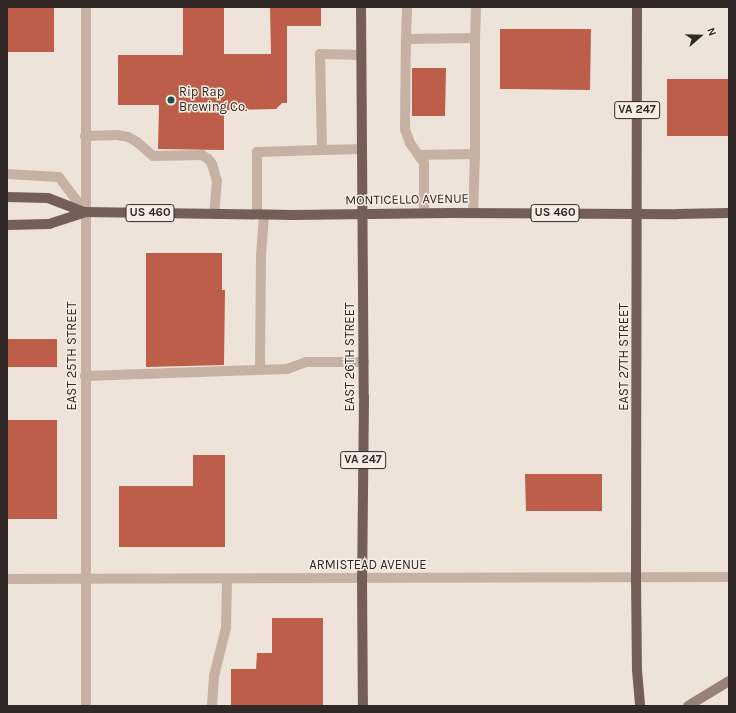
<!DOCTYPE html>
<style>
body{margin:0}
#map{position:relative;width:736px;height:713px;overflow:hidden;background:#eee3d8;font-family:Karla,sans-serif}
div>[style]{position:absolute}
.building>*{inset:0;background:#bc5e49}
.service>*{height:10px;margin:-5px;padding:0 5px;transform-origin:5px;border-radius:5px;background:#c5b2a5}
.minor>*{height:10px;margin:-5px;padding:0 5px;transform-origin:5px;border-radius:5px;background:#c5b2a5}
.secondary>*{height:10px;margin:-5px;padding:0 5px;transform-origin:5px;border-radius:5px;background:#988177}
.primary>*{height:10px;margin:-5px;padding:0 5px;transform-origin:5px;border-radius:5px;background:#735f58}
.dots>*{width:11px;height:11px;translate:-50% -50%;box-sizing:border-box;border:2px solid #f7ede4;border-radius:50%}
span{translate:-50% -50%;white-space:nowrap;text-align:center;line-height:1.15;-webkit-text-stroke:3px #f7ede4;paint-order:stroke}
.shield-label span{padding:1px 3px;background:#f7ede4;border:1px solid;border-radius:3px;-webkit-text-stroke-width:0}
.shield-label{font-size:12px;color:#322926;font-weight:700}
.poi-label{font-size:13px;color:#322926}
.left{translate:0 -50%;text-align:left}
.street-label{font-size:13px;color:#322926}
.frame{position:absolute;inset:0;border:8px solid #322926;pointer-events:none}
.north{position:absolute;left:680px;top:16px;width:40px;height:40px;-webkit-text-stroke:3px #f7ede4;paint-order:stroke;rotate:70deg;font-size:11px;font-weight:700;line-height:16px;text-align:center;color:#322926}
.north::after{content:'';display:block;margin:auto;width:14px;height:18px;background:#322926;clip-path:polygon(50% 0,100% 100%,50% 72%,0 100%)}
</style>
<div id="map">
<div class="building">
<i style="clip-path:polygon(7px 7px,54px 7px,54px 52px,7px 52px)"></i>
<i style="clip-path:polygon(183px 7px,224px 7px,224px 54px,271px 54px,270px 7px,321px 7px,321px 26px,287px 26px,287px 103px,282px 103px,276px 109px,224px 110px,224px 150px,158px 149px,159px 105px,118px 105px,118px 55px,183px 55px)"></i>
<i style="clip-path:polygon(500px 29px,591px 29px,590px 90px,500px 89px)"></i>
<i style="clip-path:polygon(412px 68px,446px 68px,445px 116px,412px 116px)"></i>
<i style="clip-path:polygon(667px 79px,729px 79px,729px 136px,667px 136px)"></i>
<i style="clip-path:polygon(146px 253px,222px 253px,222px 290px,225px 290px,224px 365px,146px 367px)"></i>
<i style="clip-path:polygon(7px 339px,57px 339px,57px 367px,7px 367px)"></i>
<i style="clip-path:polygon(7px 420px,57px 420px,57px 519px,7px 519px)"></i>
<i style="clip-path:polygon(193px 455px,225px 455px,225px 547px,119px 547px,119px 486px,193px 486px)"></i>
<i style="clip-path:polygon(525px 474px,602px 474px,602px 511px,526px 511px)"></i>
<i style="clip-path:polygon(272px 618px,323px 618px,323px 706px,231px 706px,231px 669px,256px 669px,257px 653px,272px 653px)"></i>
</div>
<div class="service">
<i style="left:475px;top:38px;width:31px;rotate:-88deg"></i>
<i style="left:406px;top:39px;width:32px;rotate:-88deg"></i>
<i style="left:85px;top:136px;width:32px;rotate:-2deg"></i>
<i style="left:117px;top:135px;width:11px;rotate:10deg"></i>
<i style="left:128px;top:137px;width:10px;rotate:29deg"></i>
<i style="left:137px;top:142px;width:21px;rotate:41deg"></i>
<i style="left:153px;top:156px;width:49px;rotate:-1.2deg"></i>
<i style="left:202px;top:155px;width:7px;rotate:34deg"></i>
<i style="left:208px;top:159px;width:6px;rotate:51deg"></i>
<i style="left:212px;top:164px;width:18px;rotate:74deg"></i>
<i style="left:217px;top:181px;width:33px;rotate:95deg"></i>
<i style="left:322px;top:150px;width:40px;rotate:-1.4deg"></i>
<i style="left:419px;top:155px;width:56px;rotate:-1deg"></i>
<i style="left:424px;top:213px;width:50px;rotate:-90deg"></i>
<i style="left:424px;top:163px;width:24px;rotate:-125deg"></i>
<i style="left:410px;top:143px;width:15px;rotate:-110deg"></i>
<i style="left:405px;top:129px;width:90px;rotate:-89.4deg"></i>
<i style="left:406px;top:39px;width:69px;rotate:-0.8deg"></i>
<i style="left:475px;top:38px;width:116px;rotate:90deg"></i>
<i style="left:475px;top:154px;width:59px;rotate:91.9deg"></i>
<i style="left:257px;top:214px;width:62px;rotate:-90deg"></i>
<i style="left:257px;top:152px;width:65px;rotate:-1.8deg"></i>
<i style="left:322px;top:150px;width:96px;rotate:-91.2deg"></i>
<i style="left:320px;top:54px;width:41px;rotate:1.4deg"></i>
<i style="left:260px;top:370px;width:114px;rotate:-89.5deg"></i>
<i style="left:261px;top:256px;width:41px;rotate:-85.8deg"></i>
<i style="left:85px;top:376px;width:202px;rotate:-2deg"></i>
<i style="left:287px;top:369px;width:20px;rotate:-20deg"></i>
<i style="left:306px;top:362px;width:58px"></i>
<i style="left:212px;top:706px;width:30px;rotate:-86deg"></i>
<i style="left:214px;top:676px;width:49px;rotate:-76deg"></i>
<i style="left:226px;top:628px;width:49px;rotate:-88.8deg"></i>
</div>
<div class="minor">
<i style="left:7px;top:174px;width:52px;rotate:3.3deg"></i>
<i style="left:59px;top:177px;width:44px;rotate:53.4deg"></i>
<i style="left:7px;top:579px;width:722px;rotate:-0.16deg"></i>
<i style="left:86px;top:706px;width:699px;rotate:-90deg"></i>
</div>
<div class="secondary">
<i style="left:688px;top:706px;width:48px;rotate:-31.4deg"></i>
</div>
<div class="primary">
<i style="left:361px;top:7px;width:390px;rotate:89.6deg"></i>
<i style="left:364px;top:397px;width:181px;rotate:90.6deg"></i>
<i style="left:362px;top:578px;width:128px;rotate:89.6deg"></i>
<i style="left:637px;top:7px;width:570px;rotate:90.1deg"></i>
<i style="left:636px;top:577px;width:93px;rotate:89.4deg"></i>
<i style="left:637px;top:670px;width:36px;rotate:85deg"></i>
<i style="left:7px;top:197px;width:41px;rotate:1.4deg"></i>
<i style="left:48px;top:198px;width:40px;rotate:21deg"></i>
<i style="left:7px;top:225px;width:42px;rotate:-1.4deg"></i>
<i style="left:49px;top:224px;width:38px;rotate:-18deg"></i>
<i style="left:85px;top:212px;width:208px;rotate:0.8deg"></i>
<i style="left:293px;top:215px;width:156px;rotate:-0.7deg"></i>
<i style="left:449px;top:213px;width:228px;rotate:0.3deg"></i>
<i style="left:677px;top:214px;width:52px;rotate:-1.1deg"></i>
</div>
<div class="dots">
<i style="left:171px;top:100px;background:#1f4f4f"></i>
</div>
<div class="shield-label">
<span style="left:637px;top:110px">VA 247</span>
<span style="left:150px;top:213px">US 460</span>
<span style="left:555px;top:213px">US 460</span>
<span style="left:363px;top:460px">VA 247</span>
</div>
<div class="poi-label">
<span class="left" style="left:179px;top:100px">Rip Rap<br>Brewing Co.</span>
</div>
<div class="street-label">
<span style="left:407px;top:200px;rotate:-1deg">MONTICELLO AVENUE</span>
<span style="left:72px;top:356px;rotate:-90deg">EAST 25TH STREET</span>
<span style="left:350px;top:357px;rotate:-90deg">EAST 26TH STREET</span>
<span style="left:624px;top:357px;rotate:-90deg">EAST 27TH STREET</span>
<span style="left:368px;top:565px">ARMISTEAD AVENUE</span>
</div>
<div class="frame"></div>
<div class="north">N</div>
</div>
